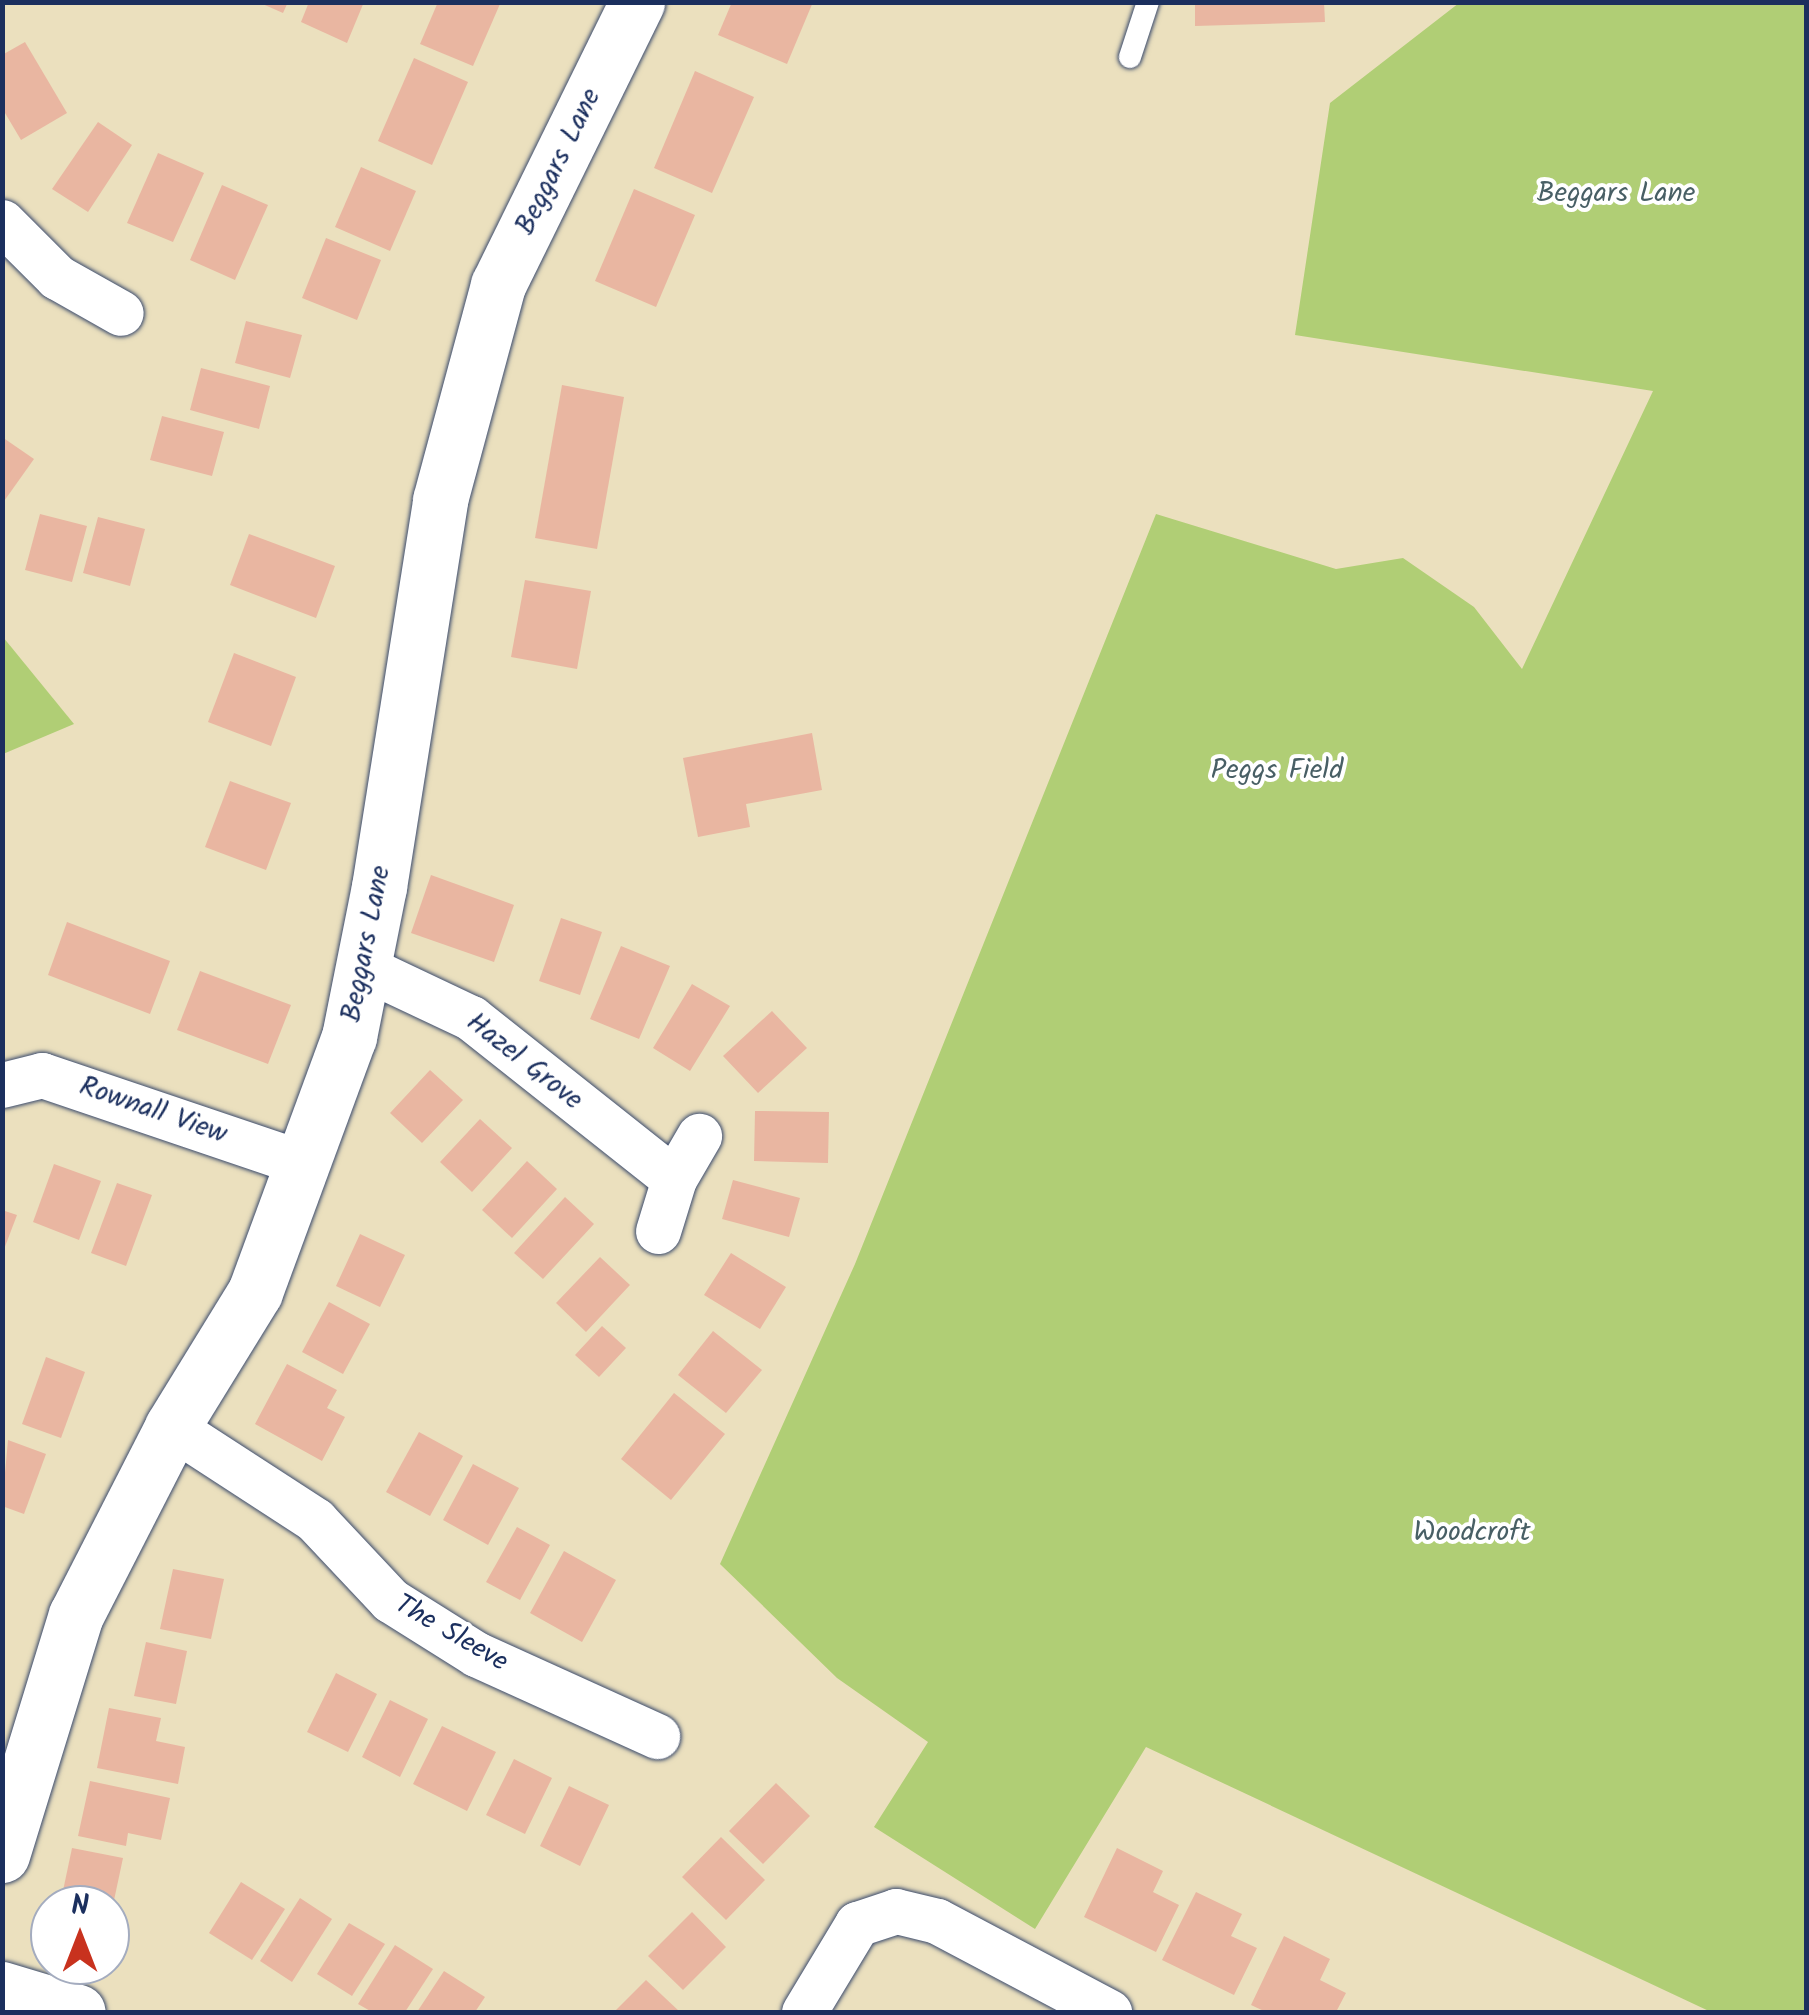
<!DOCTYPE html>
<style>
body{margin:0}
#map{position:relative;width:1809px;height:2015px;overflow:hidden;background:#ebe0be;font-family:Kalam,sans-serif}
div>[style]{position:absolute}
.green>*{inset:0;background:#b0ce75}
.building>*{inset:0;background:#e9b6a1}
.roads{filter:drop-shadow(0 0 2px #3a4a6c) drop-shadow(0 0 2px #3a4a6c)}
.lane>*{height:22px;margin:-11px;padding:0 11px;transform-origin:11px;border-radius:11px;background:#fff}
.street>*{height:45px;margin:-22.5px;padding:0 22.5px;transform-origin:22.5px;border-radius:22.5px;background:#fff}
.secondary>*{height:55px;margin:-27.5px;padding:0 27.5px;transform-origin:27.5px;border-radius:27.5px;background:#fff}
span{translate:-50% -50%;white-space:nowrap;text-align:center;line-height:1.15;-webkit-text-stroke:8px #fff;paint-order:stroke}
.street-label{font-size:28px;color:#1b2f5e}
.park-label{font-size:28px;color:#485f65}
.frame{position:absolute;inset:0;border:5px solid #1b2f5e;pointer-events:none}
.north{position:absolute;left:30px;top:1885px;width:100px;height:100px;box-sizing:border-box;background:#fff;border:2px solid #a4acbf;border-radius:50%;rotate:0deg;font-size:28px;font-weight:700;line-height:40px;text-align:center;color:#1b2f5e}
.north::after{content:'';display:block;margin:auto;width:35px;height:45px;background:#c8321e;clip-path:polygon(50% 0,100% 100%,50% 72%,0 100%)}
</style>
<div id="map">
<div class="green">
<i style="clip-path:polygon(1459px 3px,1806px 3px,1806px 2012px,1711px 2012px,1146px 1747px,1035px 1929px,874px 1827px,928px 1742px,837px 1678px,720px 1564px,855px 1264px,1156px 514px,1336px 569px,1403px 558px,1474px 607px,1522px 669px,1653px 391px,1295px 335px,1330px 103px)"></i>
<i style="clip-path:polygon(3px 637px,74px 724px,3px 754px,2px 754px)"></i>
</div>
<div class="building">
<i style="clip-path:polygon(258px 2px,288px 2px,283px 13px)"></i>
<i style="clip-path:polygon(309px 2px,364px 2px,347px 43px,301px 22px)"></i>
<i style="clip-path:polygon(438px 2px,500px 4px,473px 66px,420px 44px)"></i>
<i style="clip-path:polygon(732px 2px,813px 2px,787px 64px,718px 35px)"></i>
<i style="clip-path:polygon(1195px 2px,1324px 2px,1325px 22px,1195px 26px)"></i>
<i style="clip-path:polygon(25px 42px,67px 113px,21px 140px,2px 108px,2px 55px)"></i>
<i style="clip-path:polygon(414px 58px,468px 82px,432px 165px,378px 141px)"></i>
<i style="clip-path:polygon(695px 71px,754px 97px,712px 193px,654px 168px)"></i>
<i style="clip-path:polygon(98px 122px,132px 145px,88px 212px,52px 189px)"></i>
<i style="clip-path:polygon(158px 153px,204px 173px,173px 242px,127px 223px)"></i>
<i style="clip-path:polygon(361px 167px,416px 191px,390px 251px,335px 227px)"></i>
<i style="clip-path:polygon(222px 185px,268px 205px,235px 280px,190px 260px)"></i>
<i style="clip-path:polygon(634px 189px,695px 215px,656px 307px,595px 281px)"></i>
<i style="clip-path:polygon(326px 238px,381px 260px,357px 320px,302px 298px)"></i>
<i style="clip-path:polygon(246px 321px,302px 335px,290px 378px,235px 363px)"></i>
<i style="clip-path:polygon(201px 368px,270px 386px,259px 429px,190px 410px)"></i>
<i style="clip-path:polygon(562px 385px,624px 397px,597px 549px,535px 538px)"></i>
<i style="clip-path:polygon(162px 416px,224px 432px,212px 476px,150px 460px)"></i>
<i style="clip-path:polygon(2px 437px,34px 459px,2px 504px)"></i>
<i style="clip-path:polygon(40px 514px,87px 526px,72px 582px,25px 570px)"></i>
<i style="clip-path:polygon(98px 517px,145px 529px,130px 586px,83px 573px)"></i>
<i style="clip-path:polygon(249px 534px,335px 566px,316px 618px,230px 585px)"></i>
<i style="clip-path:polygon(525px 580px,591px 591px,577px 669px,511px 657px)"></i>
<i style="clip-path:polygon(234px 653px,296px 677px,271px 746px,208px 722px)"></i>
<i style="clip-path:polygon(812px 733px,822px 790px,746px 804px,750px 827px,698px 837px,683px 758px)"></i>
<i style="clip-path:polygon(230px 781px,291px 803px,266px 870px,205px 847px)"></i>
<i style="clip-path:polygon(431px 875px,514px 905px,494px 962px,411px 933px)"></i>
<i style="clip-path:polygon(561px 918px,602px 932px,580px 995px,539px 981px)"></i>
<i style="clip-path:polygon(67px 922px,170px 961px,150px 1014px,48px 975px)"></i>
<i style="clip-path:polygon(621px 946px,670px 966px,639px 1039px,590px 1019px)"></i>
<i style="clip-path:polygon(200px 971px,291px 1005px,268px 1064px,177px 1030px)"></i>
<i style="clip-path:polygon(692px 984px,730px 1006px,690px 1071px,653px 1048px)"></i>
<i style="clip-path:polygon(772px 1011px,807px 1048px,758px 1093px,723px 1056px)"></i>
<i style="clip-path:polygon(430px 1070px,463px 1100px,422px 1143px,390px 1113px)"></i>
<i style="clip-path:polygon(755px 1111px,829px 1112px,828px 1163px,754px 1161px)"></i>
<i style="clip-path:polygon(480px 1119px,512px 1148px,472px 1192px,440px 1162px)"></i>
<i style="clip-path:polygon(527px 1161px,557px 1189px,512px 1238px,482px 1210px)"></i>
<i style="clip-path:polygon(54px 1164px,101px 1181px,79px 1240px,33px 1222px)"></i>
<i style="clip-path:polygon(733px 1180px,800px 1198px,789px 1237px,722px 1219px)"></i>
<i style="clip-path:polygon(117px 1183px,152px 1195px,126px 1266px,91px 1253px)"></i>
<i style="clip-path:polygon(565px 1197px,594px 1224px,543px 1279px,514px 1253px)"></i>
<i style="clip-path:polygon(2px 1210px,17px 1215px,3px 1252px,2px 1252px)"></i>
<i style="clip-path:polygon(360px 1234px,405px 1255px,380px 1307px,336px 1286px)"></i>
<i style="clip-path:polygon(731px 1253px,786px 1287px,760px 1329px,704px 1295px)"></i>
<i style="clip-path:polygon(600px 1257px,630px 1285px,586px 1332px,556px 1303px)"></i>
<i style="clip-path:polygon(329px 1302px,370px 1324px,343px 1374px,302px 1352px)"></i>
<i style="clip-path:polygon(602px 1326px,626px 1348px,599px 1377px,575px 1355px)"></i>
<i style="clip-path:polygon(713px 1331px,762px 1370px,726px 1413px,678px 1375px)"></i>
<i style="clip-path:polygon(46px 1357px,85px 1372px,61px 1438px,22px 1424px)"></i>
<i style="clip-path:polygon(287px 1364px,337px 1390px,327px 1408px,345px 1417px,322px 1461px,255px 1424px)"></i>
<i style="clip-path:polygon(674px 1393px,725px 1434px,671px 1500px,621px 1459px)"></i>
<i style="clip-path:polygon(419px 1432px,463px 1456px,430px 1516px,386px 1492px)"></i>
<i style="clip-path:polygon(8px 1440px,46px 1454px,24px 1514px,2px 1506px)"></i>
<i style="clip-path:polygon(473px 1464px,519px 1488px,488px 1545px,443px 1520px)"></i>
<i style="clip-path:polygon(517px 1527px,550px 1545px,520px 1600px,486px 1582px)"></i>
<i style="clip-path:polygon(564px 1551px,616px 1580px,582px 1642px,530px 1613px)"></i>
<i style="clip-path:polygon(173px 1569px,224px 1579px,211px 1639px,160px 1629px)"></i>
<i style="clip-path:polygon(146px 1642px,187px 1651px,176px 1704px,134px 1696px)"></i>
<i style="clip-path:polygon(336px 1673px,377px 1694px,348px 1752px,307px 1732px)"></i>
<i style="clip-path:polygon(390px 1700px,428px 1719px,400px 1777px,362px 1757px)"></i>
<i style="clip-path:polygon(109px 1708px,161px 1718px,156px 1741px,185px 1747px,178px 1784px,97px 1768px)"></i>
<i style="clip-path:polygon(442px 1726px,496px 1752px,467px 1811px,413px 1784px)"></i>
<i style="clip-path:polygon(514px 1759px,552px 1778px,525px 1834px,486px 1815px)"></i>
<i style="clip-path:polygon(90px 1781px,170px 1798px,161px 1840px,128px 1833px,126px 1846px,78px 1836px)"></i>
<i style="clip-path:polygon(776px 1783px,810px 1816px,763px 1864px,729px 1831px)"></i>
<i style="clip-path:polygon(569px 1786px,609px 1805px,580px 1866px,540px 1846px)"></i>
<i style="clip-path:polygon(721px 1837px,765px 1880px,726px 1920px,682px 1877px)"></i>
<i style="clip-path:polygon(72px 1848px,123px 1858px,113px 1905px,60px 1905px)"></i>
<i style="clip-path:polygon(1117px 1848px,1163px 1871px,1153px 1892px,1179px 1905px,1156px 1952px,1084px 1917px)"></i>
<i style="clip-path:polygon(241px 1882px,285px 1909px,252px 1960px,209px 1933px)"></i>
<i style="clip-path:polygon(1196px 1892px,1242px 1914px,1231px 1936px,1257px 1948px,1234px 1995px,1162px 1960px)"></i>
<i style="clip-path:polygon(300px 1898px,332px 1919px,292px 1982px,260px 1961px)"></i>
<i style="clip-path:polygon(692px 1912px,726px 1947px,683px 1990px,648px 1956px)"></i>
<i style="clip-path:polygon(349px 1923px,385px 1944px,352px 1996px,317px 1974px)"></i>
<i style="clip-path:polygon(1284px 1936px,1330px 1959px,1320px 1980px,1346px 1993px,1336px 2012px,1266px 2012px,1251px 2005px)"></i>
<i style="clip-path:polygon(395px 1945px,433px 1969px,405px 2012px,372px 2012px,358px 2004px)"></i>
<i style="clip-path:polygon(444px 1971px,485px 1997px,475px 2012px,417px 2012px)"></i>
<i style="clip-path:polygon(646px 1980px,680px 2012px,614px 2012px)"></i>
</div>
<div class="roads">
<div class="lane">
<i style="left:1130px;top:57px;width:58px;rotate:-71.9deg"></i>
</div>
<div class="street">
<i style="left:2px;top:222px;width:78px;rotate:45deg"></i>
<i style="left:57px;top:277px;width:73px;rotate:29.4deg"></i>
<i style="left:361px;top:966px;width:122px;rotate:25.3deg"></i>
<i style="left:471px;top:1018px;width:259px;rotate:38.4deg"></i>
<i style="left:2px;top:1085px;width:41px;rotate:-14deg"></i>
<i style="left:42px;top:1075px;width:274px;rotate:18.7deg"></i>
<i style="left:658px;top:1231px;width:54px;rotate:-72.9deg"></i>
<i style="left:674px;top:1179px;width:50px;rotate:-59.8deg"></i>
<i style="left:172px;top:1427px;width:171px;rotate:33deg"></i>
<i style="left:315px;top:1520px;width:110px;rotate:46.8deg"></i>
<i style="left:390px;top:1600px;width:102px;rotate:32.1deg"></i>
<i style="left:476px;top:1654px;width:199px;rotate:24.4deg"></i>
<i style="left:804px;top:2012px;width:103px;rotate:-58.9deg"></i>
<i style="left:857px;top:1924px;width:41px;rotate:-18.4deg"></i>
<i style="left:896px;top:1911px;width:42px;rotate:13.7deg"></i>
<i style="left:937px;top:1921px;width:195px;rotate:27.9deg"></i>
</div>
<div class="secondary">
<i style="left:2px;top:1855px;width:251px;rotate:-72.9deg"></i>
<i style="left:76px;top:1615px;width:211px;rotate:-62.9deg"></i>
<i style="left:172px;top:1427px;width:158px;rotate:-58.4deg"></i>
<i style="left:255px;top:1292px;width:272px;rotate:-69.8deg"></i>
<i style="left:349px;top:1037px;width:153px;rotate:-78.7deg"></i>
<i style="left:379px;top:887px;width:392px;rotate:-81deg"></i>
<i style="left:440px;top:500px;width:223px;rotate:-74.9deg"></i>
<i style="left:498px;top:285px;width:315px;rotate:-63.8deg"></i>
<i style="left:2px;top:1989px;width:79px;rotate:16.8deg"></i>
</div>
</div>
<div class="street-label">
<span style="left:559px;top:162px;rotate:-64deg">Beggars Lane</span>
<span style="left:367px;top:944px;rotate:-79deg">Beggars Lane</span>
<span style="left:524px;top:1062px;rotate:38deg">Hazel Grove</span>
<span style="left:153px;top:1111px;rotate:19deg">Rownall View</span>
<span style="left:451px;top:1634px;rotate:30deg">The Sleeve</span>
</div>
<div class="park-label">
<span style="left:1616px;top:194px">Beggars Lane</span>
<span style="left:1277px;top:771px">Peggs Field</span>
<span style="left:1472px;top:1533px">Woodcroft</span>
</div>
<div class="frame"></div>
<div class="north">N</div>
</div>
